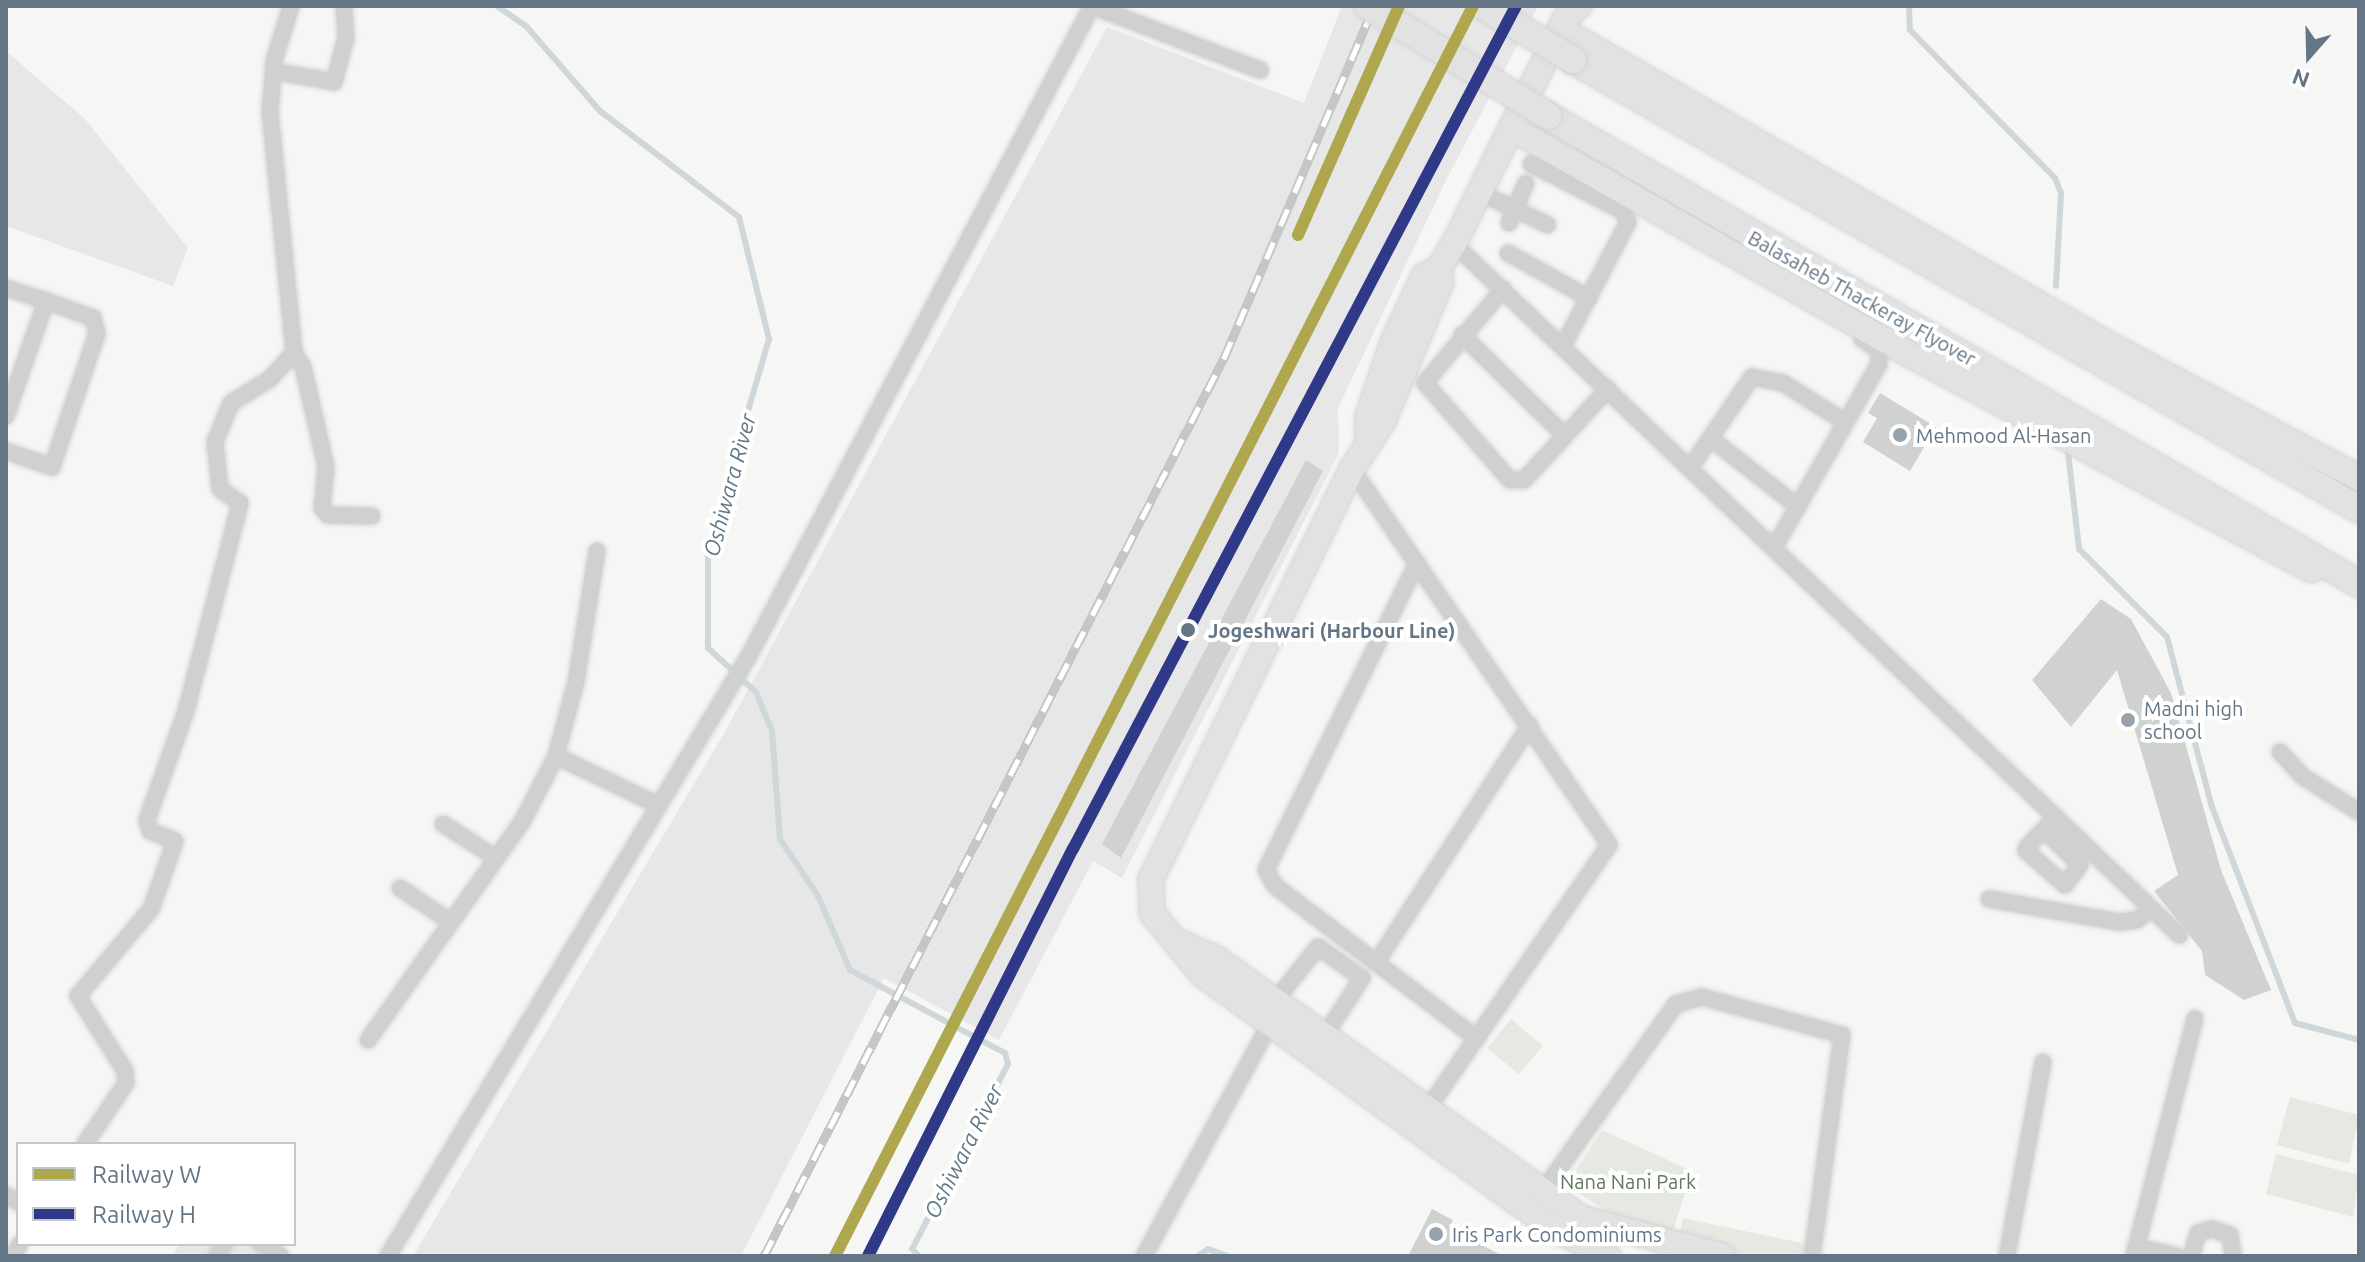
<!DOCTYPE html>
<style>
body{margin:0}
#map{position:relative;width:2365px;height:1262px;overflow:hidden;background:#f6f6f4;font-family:Ubuntu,sans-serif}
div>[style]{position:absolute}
.built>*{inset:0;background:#e6e7e6}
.green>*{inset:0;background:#e5e9e2}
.stream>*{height:6px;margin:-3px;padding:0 3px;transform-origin:3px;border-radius:3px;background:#d0d7da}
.building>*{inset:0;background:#d0d2d2}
.roads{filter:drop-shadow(0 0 2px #d1d3d4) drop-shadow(0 0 2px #d1d3d4)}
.street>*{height:16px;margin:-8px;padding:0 8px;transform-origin:8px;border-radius:8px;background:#cfd1d1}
.secondary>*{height:24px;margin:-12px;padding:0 12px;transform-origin:12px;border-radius:12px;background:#e2e2e3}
.primary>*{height:26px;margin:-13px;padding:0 13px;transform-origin:13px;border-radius:13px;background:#e2e2e3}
.rail>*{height:9px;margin-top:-4.5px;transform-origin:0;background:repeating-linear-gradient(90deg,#fff 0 18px,#c5c6c7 0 36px);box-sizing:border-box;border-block:2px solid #c5c6c7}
.bridges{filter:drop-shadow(0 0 2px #d3d4d3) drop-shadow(0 0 2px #d3d4d3)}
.primary-bridge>*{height:26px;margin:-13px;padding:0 13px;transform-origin:13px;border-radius:13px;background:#e2e2e3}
.rail-1>*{height:12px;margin:-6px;padding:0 6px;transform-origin:6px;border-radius:6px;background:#aea74d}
.rail-2>*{height:12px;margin:-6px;padding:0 6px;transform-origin:6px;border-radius:6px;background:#303888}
.dots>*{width:22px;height:22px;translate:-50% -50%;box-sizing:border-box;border:4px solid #fff;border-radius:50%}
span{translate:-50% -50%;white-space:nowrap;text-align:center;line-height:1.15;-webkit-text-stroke:8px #fff;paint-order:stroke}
.street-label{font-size:20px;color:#647686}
.poi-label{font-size:20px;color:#647686}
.left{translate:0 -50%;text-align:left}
.stop-label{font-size:20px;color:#647686;font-weight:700}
.park-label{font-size:20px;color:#64785f}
.water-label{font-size:22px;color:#5f7883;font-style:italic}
.frame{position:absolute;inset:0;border:8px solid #647686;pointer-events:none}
.legend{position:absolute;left:16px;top:1142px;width:280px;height:104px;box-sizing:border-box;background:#fff;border:2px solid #c1c8cf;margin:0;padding:10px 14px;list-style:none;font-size:24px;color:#647686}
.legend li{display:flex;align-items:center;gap:16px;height:40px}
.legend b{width:40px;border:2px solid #c1c8cf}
.north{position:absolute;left:2269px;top:16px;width:80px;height:80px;-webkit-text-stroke:6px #fff;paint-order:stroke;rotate:200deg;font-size:22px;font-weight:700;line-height:32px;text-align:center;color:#647686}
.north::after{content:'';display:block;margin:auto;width:28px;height:36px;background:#647686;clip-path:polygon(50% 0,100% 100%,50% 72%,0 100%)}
</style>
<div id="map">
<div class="built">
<i style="clip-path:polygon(1342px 6px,1538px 6px,1447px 178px,1338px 408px,1339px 453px,1122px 878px,1093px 861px,999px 1040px,884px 978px,741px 1256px,413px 1256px,726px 730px,1107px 27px,1304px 103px)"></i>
<i style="clip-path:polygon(6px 51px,85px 119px,188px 248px,173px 286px,6px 226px)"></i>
<i style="clip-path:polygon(179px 1244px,249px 1244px,269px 1256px,173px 1256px)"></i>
</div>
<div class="green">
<i style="clip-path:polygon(1511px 1019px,1543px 1046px,1519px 1074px,1487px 1048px)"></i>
<i style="clip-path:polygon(2290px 1097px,2359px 1115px,2349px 1164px,2277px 1145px)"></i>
<i style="clip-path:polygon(1602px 1130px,1692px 1171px,1672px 1234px,1610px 1213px,1566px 1185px)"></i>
<i style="clip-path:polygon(2276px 1154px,2359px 1175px,2353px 1217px,2266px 1194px)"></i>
<i style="clip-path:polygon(1683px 1218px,1806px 1244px,1803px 1256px,1675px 1253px)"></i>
</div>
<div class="stream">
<i style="left:497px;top:6px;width:35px;rotate:35deg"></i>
<i style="left:526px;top:26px;width:113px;rotate:49deg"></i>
<i style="left:600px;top:111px;width:175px;rotate:37.3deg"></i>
<i style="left:739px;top:217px;width:126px;rotate:76.2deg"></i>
<i style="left:769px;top:339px;width:217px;rotate:106.3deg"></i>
<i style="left:708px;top:547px;width:101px;rotate:90deg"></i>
<i style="left:708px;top:648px;width:65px;rotate:42.5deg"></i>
<i style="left:756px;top:692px;width:42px;rotate:67.7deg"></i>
<i style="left:772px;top:731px;width:108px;rotate:85.8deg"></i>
<i style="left:780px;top:839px;width:69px;rotate:56.3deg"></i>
<i style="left:818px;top:896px;width:81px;rotate:66.6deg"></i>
<i style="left:850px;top:970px;width:176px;rotate:28.2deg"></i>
<i style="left:1005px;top:1053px;width:11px;rotate:75deg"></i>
<i style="left:1008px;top:1064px;width:208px;rotate:117.4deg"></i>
<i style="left:912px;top:1249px;width:10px;rotate:45deg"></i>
<i style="left:1909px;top:6px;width:24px;rotate:88deg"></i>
<i style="left:1910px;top:30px;width:207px;rotate:45.6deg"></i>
<i style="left:2055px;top:178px;width:16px;rotate:68deg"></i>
<i style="left:2061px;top:193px;width:93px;rotate:93.1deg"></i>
<i style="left:2068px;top:452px;width:98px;rotate:83.5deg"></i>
<i style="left:2079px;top:549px;width:124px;rotate:45deg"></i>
<i style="left:2167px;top:637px;width:176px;rotate:75.2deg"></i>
<i style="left:2212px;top:807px;width:231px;rotate:69deg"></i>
<i style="left:2295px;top:1023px;width:66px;rotate:14.9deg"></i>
<i style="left:1198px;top:1256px;width:12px;rotate:-35deg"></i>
<i style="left:1208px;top:1249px;width:20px;rotate:20deg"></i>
</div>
<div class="building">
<i style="clip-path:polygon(1880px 393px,1936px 427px,1910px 471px,1863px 442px,1877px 418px,1868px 413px)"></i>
<i style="clip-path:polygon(1306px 460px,1323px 471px,1121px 858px,1102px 844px)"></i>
<i style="clip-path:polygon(2101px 599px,2131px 619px,2171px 693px,2221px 870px,2271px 990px,2244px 1000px,2205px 975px,2202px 951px,2154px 891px,2178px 875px,2117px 670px,2071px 727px,2032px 680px)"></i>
<i style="clip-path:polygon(1432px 1209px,1453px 1220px,1449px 1228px,1503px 1256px,1408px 1256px)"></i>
</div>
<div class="roads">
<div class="street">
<i style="left:1092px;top:6px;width:180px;rotate:20.9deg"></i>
<i style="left:273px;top:71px;width:62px;rotate:10.2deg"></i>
<i style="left:334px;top:82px;width:47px;rotate:-75.1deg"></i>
<i style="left:346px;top:37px;width:31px;rotate:-94deg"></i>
<i style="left:1531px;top:164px;width:103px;rotate:27.1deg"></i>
<i style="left:1623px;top:211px;width:12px;rotate:66deg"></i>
<i style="left:1628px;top:222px;width:140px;rotate:117.7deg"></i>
<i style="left:1479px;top:192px;width:76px;rotate:25.6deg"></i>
<i style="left:1509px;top:223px;width:43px;rotate:-67deg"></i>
<i style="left:1454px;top:244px;width:1002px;rotate:43.62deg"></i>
<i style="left:1508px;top:253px;width:93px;rotate:29.1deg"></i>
<i style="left:6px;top:288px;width:42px;rotate:18deg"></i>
<i style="left:46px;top:301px;width:122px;rotate:109.2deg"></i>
<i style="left:1503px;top:289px;width:122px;rotate:129.7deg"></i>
<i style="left:1425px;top:383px;width:129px;rotate:48.8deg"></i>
<i style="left:1510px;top:480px;width:14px"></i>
<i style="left:1524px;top:480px;width:124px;rotate:-47.3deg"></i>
<i style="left:1462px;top:335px;width:144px;rotate:44.4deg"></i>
<i style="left:294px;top:352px;width:17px;rotate:59deg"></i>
<i style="left:303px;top:367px;width:103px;rotate:77deg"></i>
<i style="left:326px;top:467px;width:41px;rotate:95.6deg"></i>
<i style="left:322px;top:508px;width:9px;rotate:49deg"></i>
<i style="left:328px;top:515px;width:44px;rotate:1.3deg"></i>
<i style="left:1710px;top:438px;width:110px;rotate:38deg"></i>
<i style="left:6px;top:451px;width:49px;rotate:19.2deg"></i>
<i style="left:52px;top:467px;width:141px;rotate:-71.4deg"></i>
<i style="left:97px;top:333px;width:16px;rotate:-105deg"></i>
<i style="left:93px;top:318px;width:50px;rotate:-160.1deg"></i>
<i style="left:1690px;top:468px;width:110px;rotate:-55.7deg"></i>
<i style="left:1752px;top:377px;width:32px;rotate:11deg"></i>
<i style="left:1783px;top:383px;width:73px;rotate:32.2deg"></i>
<i style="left:1352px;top:469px;width:455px;rotate:55.6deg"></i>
<i style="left:1609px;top:845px;width:323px;rotate:124.5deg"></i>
<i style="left:1774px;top:548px;width:212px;rotate:-60.3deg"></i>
<i style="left:1879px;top:364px;width:14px;rotate:-90deg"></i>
<i style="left:1879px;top:350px;width:20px;rotate:-147deg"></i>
<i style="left:597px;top:551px;width:133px;rotate:99.1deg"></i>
<i style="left:576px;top:682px;width:77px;rotate:105.1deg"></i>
<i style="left:556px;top:756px;width:113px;rotate:25.7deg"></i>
<i style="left:1417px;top:563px;width:342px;rotate:116.2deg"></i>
<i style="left:1266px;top:870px;width:18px;rotate:61deg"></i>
<i style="left:1275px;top:886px;width:253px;rotate:37.1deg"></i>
<i style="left:2280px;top:752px;width:33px;rotate:47deg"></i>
<i style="left:2302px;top:776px;width:67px;rotate:32.3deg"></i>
<i style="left:443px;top:824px;width:63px;rotate:32.7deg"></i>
<i style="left:2044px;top:830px;width:50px;rotate:44.2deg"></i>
<i style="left:2080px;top:865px;width:25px;rotate:127deg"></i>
<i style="left:2065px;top:885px;width:52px;rotate:-138.9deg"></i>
<i style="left:2026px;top:851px;width:4px;rotate:-76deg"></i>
<i style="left:2027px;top:847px;width:42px;rotate:-46deg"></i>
<i style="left:400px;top:888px;width:61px;rotate:33.7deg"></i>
<i style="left:1989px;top:899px;width:131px;rotate:10.1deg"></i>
<i style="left:2118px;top:922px;width:19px;rotate:-6deg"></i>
<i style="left:2137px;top:920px;width:18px;rotate:-38deg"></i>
<i style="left:1376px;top:963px;width:283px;rotate:-57.1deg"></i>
<i style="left:1275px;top:1001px;width:69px;rotate:-51.5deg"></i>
<i style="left:1318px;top:947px;width:54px;rotate:35.2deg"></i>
<i style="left:1362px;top:978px;width:70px;rotate:122.8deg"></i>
<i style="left:368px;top:1040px;width:267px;rotate:-54.8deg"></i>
<i style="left:522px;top:822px;width:74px;rotate:-62.7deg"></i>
<i style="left:85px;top:1144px;width:73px;rotate:-56.1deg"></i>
<i style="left:126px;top:1083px;width:12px;rotate:-95deg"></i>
<i style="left:125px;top:1071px;width:89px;rotate:-122.1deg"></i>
<i style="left:78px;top:996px;width:114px;rotate:-50deg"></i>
<i style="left:151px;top:909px;width:63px;rotate:-70.4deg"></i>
<i style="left:172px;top:850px;width:9px;rotate:-72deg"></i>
<i style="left:175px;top:841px;width:27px;rotate:-158deg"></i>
<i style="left:150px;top:831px;width:11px;rotate:-105deg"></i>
<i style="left:147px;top:820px;width:116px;rotate:-70.3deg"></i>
<i style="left:186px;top:711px;width:215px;rotate:-75.4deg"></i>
<i style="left:240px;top:503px;width:24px;rotate:-145deg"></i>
<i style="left:220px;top:489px;width:47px;rotate:-96.1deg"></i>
<i style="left:215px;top:442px;width:42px;rotate:-67.7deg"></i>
<i style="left:231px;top:403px;width:46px;rotate:-31.6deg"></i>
<i style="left:270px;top:379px;width:36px;rotate:-48deg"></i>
<i style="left:294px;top:352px;width:241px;rotate:-95.7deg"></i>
<i style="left:270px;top:112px;width:51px;rotate:-85.5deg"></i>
<i style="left:274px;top:61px;width:58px;rotate:-72.8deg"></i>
<i style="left:6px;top:1195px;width:14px;rotate:30deg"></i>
<i style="left:1538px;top:1198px;width:238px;rotate:-54.6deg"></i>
<i style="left:1676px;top:1004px;width:27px;rotate:-15deg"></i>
<i style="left:1702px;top:997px;width:145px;rotate:15.2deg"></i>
<i style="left:1842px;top:1035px;width:223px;rotate:97.7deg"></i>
<i style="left:261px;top:1244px;width:23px;rotate:31deg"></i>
<i style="left:2136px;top:1247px;width:42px;rotate:12.4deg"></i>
<i style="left:13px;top:1256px;width:14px;rotate:-60deg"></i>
<i style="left:217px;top:1256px;width:14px;rotate:-60deg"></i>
<i style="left:388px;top:1256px;width:702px;rotate:-58.98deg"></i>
<i style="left:750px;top:654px;width:733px;rotate:-62.18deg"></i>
<i style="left:1144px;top:1256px;width:274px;rotate:-61.5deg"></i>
<i style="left:2007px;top:1256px;width:197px;rotate:-79.5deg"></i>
<i style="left:2134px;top:1256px;width:245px;rotate:-75.6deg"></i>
<i style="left:2191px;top:1256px;width:24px;rotate:-73deg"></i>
<i style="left:2198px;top:1233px;width:15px;rotate:-16deg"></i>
<i style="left:2212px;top:1229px;width:19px;rotate:18deg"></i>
<i style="left:2230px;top:1235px;width:21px;rotate:82deg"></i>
</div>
<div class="secondary">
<i style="left:1560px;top:29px;width:630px;rotate:29.9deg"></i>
<i style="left:2106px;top:343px;width:287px;rotate:28.1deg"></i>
<i style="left:1513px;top:129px;width:453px;rotate:29.6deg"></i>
<i style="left:1907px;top:353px;width:459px;rotate:28.2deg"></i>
<i style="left:1439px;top:268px;width:14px;rotate:82deg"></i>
<i style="left:1441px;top:282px;width:151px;rotate:112.6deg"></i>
<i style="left:1383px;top:421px;width:57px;rotate:122.9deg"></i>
<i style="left:1352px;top:469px;width:458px;rotate:116.1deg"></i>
<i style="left:1151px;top:880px;width:33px;rotate:88deg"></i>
<i style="left:1152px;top:913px;width:79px;rotate:50.7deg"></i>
<i style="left:1202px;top:974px;width:431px;rotate:35.9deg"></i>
<i style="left:1551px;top:1227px;width:64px;rotate:27deg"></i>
<i style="left:1368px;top:436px;width:20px;rotate:-90deg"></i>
<i style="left:1368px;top:416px;width:78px;rotate:-71.3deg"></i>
<i style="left:1393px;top:342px;width:73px;rotate:-64.8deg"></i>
<i style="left:1424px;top:276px;width:17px;rotate:-28deg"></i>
<i style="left:1439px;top:268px;width:28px;rotate:-58deg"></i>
<i style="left:1454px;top:244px;width:251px;rotate:-63.7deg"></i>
<i style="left:1565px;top:19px;width:19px;rotate:-43deg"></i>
<i style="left:1178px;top:942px;width:40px;rotate:23.4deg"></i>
<i style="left:1215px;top:958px;width:449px;rotate:35.4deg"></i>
<i style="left:1581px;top:1218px;width:146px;rotate:15.1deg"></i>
</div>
<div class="primary">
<i style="left:1573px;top:60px;width:905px;rotate:29.74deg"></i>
<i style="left:1548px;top:116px;width:936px;rotate:29.99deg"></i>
</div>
</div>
<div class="rail">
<i style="left:764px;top:1256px;width:1009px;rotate:-62.88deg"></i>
<i style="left:1224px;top:358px;width:383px;rotate:-66.9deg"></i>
</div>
<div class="bridges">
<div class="primary-bridge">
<i style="left:1368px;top:6px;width:211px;rotate:31.4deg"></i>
<i style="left:1483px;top:6px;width:105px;rotate:31deg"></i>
</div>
</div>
<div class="rail-1">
<i style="left:1298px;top:235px;width:250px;rotate:-66.2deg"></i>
<i style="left:835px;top:1256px;width:1403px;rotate:-62.96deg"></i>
</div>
<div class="rail-2">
<i style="left:868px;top:1256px;width:456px;rotate:-63.3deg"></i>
<i style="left:1073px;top:849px;width:952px;rotate:-62.28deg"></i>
</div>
<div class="dots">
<i style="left:1900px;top:435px;background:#97a3ac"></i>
<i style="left:1188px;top:630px;background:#647686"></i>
<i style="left:2128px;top:720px;background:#97a3ac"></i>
<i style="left:1436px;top:1234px;background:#97a3ac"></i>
</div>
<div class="street-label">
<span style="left:1862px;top:298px;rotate:29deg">Balasaheb Thackeray Flyover</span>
</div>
<div class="poi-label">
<span class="left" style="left:1916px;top:435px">Mehmood Al-Hasan</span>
<span class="left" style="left:2144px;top:720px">Madni high<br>school</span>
<span class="left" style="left:1452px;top:1234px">Iris Park Condominiums</span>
</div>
<div class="stop-label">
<span class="left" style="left:1208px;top:630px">Jogeshwari (Harbour Line)</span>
</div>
<div class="park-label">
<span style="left:1628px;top:1181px">Nana Nani Park</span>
</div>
<div class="water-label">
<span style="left:729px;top:485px;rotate:-75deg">Oshiwara River</span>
<span style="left:963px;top:1151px;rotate:-63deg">Oshiwara River</span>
</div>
<div class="frame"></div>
<ul class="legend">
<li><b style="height:10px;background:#aea74d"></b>Railway W</li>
<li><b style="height:10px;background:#303888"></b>Railway H</li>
</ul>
<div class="north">N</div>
</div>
